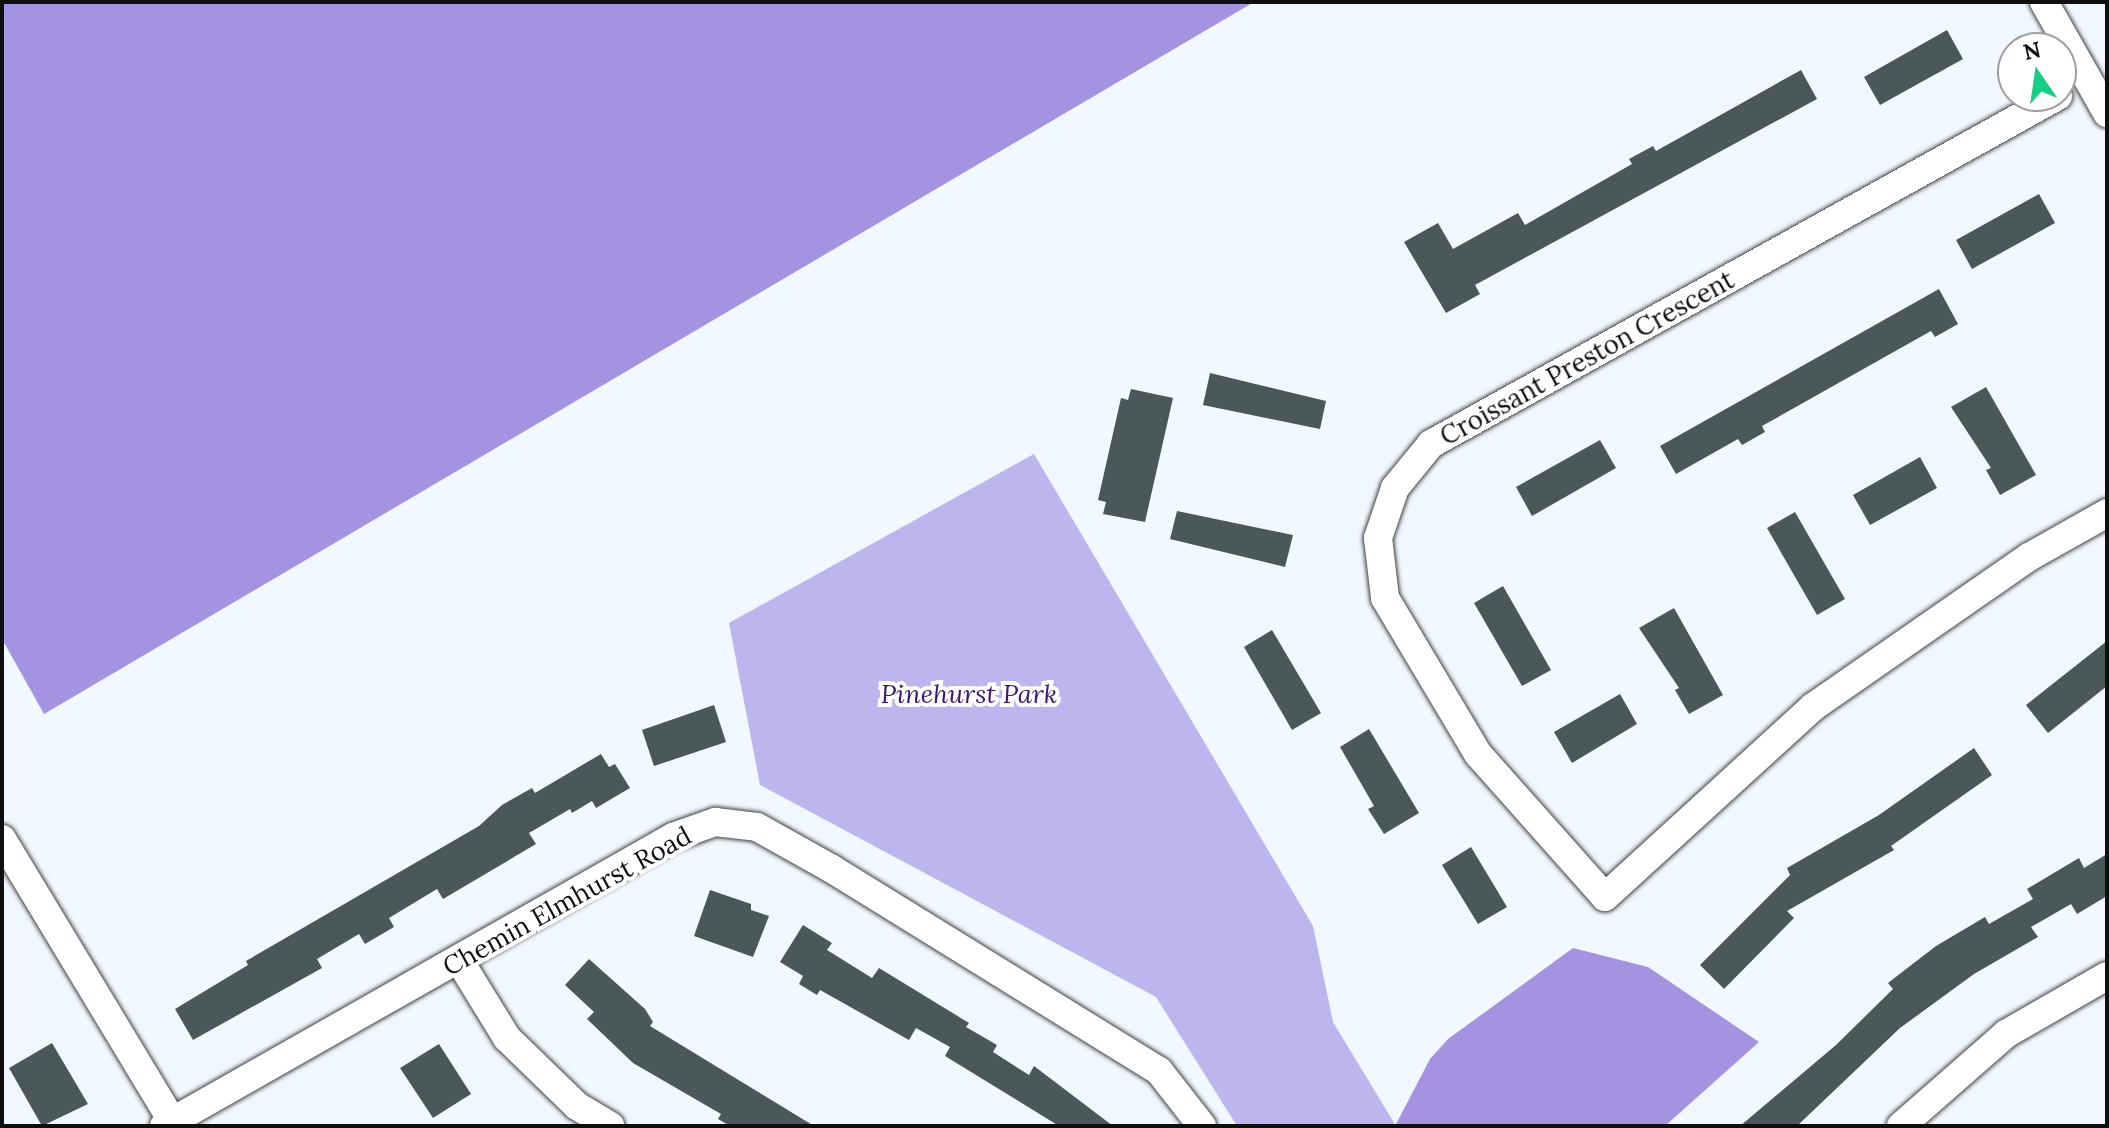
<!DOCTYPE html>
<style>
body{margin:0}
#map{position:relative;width:2109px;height:1128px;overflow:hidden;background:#f1f8ff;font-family:Lora,serif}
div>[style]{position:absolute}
.green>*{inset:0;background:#bdb6ee}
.forest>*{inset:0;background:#a393e1}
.building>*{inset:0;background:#4a5859}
.roads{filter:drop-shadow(0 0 2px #424242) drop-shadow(0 0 2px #424242)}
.minor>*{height:28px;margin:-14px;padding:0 14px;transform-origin:14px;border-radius:14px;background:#fff}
span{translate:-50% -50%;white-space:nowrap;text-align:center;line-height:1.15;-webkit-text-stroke:8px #fff;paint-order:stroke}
.street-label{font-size:26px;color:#0f0f0f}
.park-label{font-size:26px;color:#3e186e;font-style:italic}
.frame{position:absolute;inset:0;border:4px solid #0f0f0f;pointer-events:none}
.north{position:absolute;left:1997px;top:32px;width:80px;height:80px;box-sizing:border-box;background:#fff;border:2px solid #9f9f9f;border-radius:50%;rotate:347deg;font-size:22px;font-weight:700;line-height:32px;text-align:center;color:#0f0f0f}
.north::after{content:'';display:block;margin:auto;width:28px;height:36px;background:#18ce87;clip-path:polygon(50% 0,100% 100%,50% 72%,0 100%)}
</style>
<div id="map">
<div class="green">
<i style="clip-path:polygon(1034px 454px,1313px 926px,1333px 1022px,1396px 1126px,1237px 1126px,1156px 997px,760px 785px,729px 623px)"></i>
</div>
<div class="forest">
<i style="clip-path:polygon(2px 2px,1254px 2px,44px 714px,2px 639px)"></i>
<i style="clip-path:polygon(1573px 948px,1648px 967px,1759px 1042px,1665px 1126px,1395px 1126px,1430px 1059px,1448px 1039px)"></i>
</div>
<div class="building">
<i style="clip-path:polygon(1947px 30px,1963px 59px,1880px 105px,1864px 77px)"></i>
<i style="clip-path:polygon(1801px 70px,1817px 99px,1475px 285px,1480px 294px,1446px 313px,1404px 242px,1438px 223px,1453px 249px,1518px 213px,1525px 225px,1632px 164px,1629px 159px,1653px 146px,1656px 151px)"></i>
<i style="clip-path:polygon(2039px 194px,2055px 223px,1972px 269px,1956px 240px)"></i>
<i style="clip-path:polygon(1939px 289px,1958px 324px,1935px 337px,1931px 331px,1762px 426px,1765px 432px,1742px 445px,1738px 439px,1676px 474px,1660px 446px)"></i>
<i style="clip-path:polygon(1210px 373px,1326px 401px,1320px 429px,1203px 405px)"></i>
<i style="clip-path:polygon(1986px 387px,2036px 475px,2000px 495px,1986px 470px,1991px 468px,1951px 407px)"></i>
<i style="clip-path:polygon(1131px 389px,1173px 398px,1145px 522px,1103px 514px,1106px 502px,1098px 500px,1121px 398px,1128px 400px)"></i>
<i style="clip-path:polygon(1600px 440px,1616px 468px,1532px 516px,1516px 487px)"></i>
<i style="clip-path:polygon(1920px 457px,1937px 488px,1870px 525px,1853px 495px)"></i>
<i style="clip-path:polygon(1177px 511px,1293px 535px,1285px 567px,1170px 539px)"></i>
<i style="clip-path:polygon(1795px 512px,1845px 599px,1817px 615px,1767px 528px)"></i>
<i style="clip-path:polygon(1503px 586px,1551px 670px,1522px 686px,1474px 603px)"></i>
<i style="clip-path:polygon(1674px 608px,1723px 695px,1689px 714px,1675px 690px,1679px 688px,1639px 628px)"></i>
<i style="clip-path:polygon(1272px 630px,1321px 713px,1292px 730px,1244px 647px)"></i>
<i style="clip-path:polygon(2107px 641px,2107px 686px,2048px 733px,2026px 705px)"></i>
<i style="clip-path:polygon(1620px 694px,1637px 724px,1572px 763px,1554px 732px)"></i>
<i style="clip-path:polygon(714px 705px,726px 742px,654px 766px,642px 730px)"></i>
<i style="clip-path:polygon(1369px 729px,1419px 813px,1384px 834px,1368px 809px,1374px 806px,1340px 747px)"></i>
<i style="clip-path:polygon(1974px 748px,1992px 775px,1891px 846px,1894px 850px,1787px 911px,1794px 918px,1724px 989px,1700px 965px,1790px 875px,1787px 868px,1879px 815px)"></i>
<i style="clip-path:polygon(601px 754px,609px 767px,615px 764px,630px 788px,596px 808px,592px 801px,572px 813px,570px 809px,529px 833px,536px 844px,443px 899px,437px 889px,389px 918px,394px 927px,365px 944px,359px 934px,317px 959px,322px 968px,193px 1040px,175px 1009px,248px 965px,246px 961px,479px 826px,502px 805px,532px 788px,535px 793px)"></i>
<i style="clip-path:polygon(1471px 847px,1507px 907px,1478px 924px,1442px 865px)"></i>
<i style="clip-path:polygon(2107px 854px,2107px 896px,2077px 914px,2071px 904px,2031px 927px,2038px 937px,1974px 974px,1900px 1028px,1797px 1126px,1740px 1126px,1836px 1045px,1893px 989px,1888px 983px,1936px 946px,1985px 917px,1989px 924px,2033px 899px,2027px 889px,2079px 858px,2084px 868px)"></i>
<i style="clip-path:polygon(710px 890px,751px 904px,751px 910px,769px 916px,753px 957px,694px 936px)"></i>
<i style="clip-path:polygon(803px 925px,832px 943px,827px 950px,872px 978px,879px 968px,969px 1023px,966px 1027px,997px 1045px,993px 1052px,1029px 1075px,1034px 1066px,1113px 1126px,1059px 1126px,945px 1056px,950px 1047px,916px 1028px,909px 1040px,820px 990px,817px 995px,799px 984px,803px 976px,780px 962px)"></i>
<i style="clip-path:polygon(589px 959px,645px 1009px,653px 1022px,650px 1026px,814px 1126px,730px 1126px,718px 1119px,721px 1114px,633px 1063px,587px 1019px,594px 1012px,565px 985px)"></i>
<i style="clip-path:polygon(52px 1043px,88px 1104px,42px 1126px,9px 1068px)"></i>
<i style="clip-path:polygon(439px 1044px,471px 1094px,433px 1118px,400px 1068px)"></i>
</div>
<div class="roads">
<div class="minor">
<i style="left:2044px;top:2px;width:128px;rotate:60.4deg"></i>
<i style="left:2058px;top:96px;width:717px;rotate:150.97deg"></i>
<i style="left:1431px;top:444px;width:57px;rotate:129.3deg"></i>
<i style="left:1395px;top:488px;width:53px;rotate:108.8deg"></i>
<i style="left:1378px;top:538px;width:60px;rotate:83.3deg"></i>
<i style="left:1385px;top:598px;width:182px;rotate:59.2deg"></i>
<i style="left:1478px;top:754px;width:191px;rotate:48.4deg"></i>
<i style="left:1605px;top:897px;width:282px;rotate:-42.4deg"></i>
<i style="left:1813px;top:707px;width:263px;rotate:-34.8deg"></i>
<i style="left:2029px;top:557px;width:90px;rotate:-29.4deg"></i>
<i style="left:2px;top:839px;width:335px;rotate:58.9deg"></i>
<i style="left:459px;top:960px;width:92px;rotate:58.4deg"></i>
<i style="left:507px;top:1038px;width:98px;rotate:44.2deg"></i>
<i style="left:577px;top:1106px;width:39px;rotate:31deg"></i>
<i style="left:164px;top:1126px;width:585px;rotate:-29.59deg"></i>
<i style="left:673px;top:837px;width:45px;rotate:-19.7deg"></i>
<i style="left:715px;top:822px;width:42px;rotate:6.8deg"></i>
<i style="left:757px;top:827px;width:86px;rotate:29.2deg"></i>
<i style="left:832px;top:869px;width:384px;rotate:31.7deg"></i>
<i style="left:1159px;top:1071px;width:70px;rotate:52deg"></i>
<i style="left:1901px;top:1126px;width:140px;rotate:-41.2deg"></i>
<i style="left:2006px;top:1034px;width:116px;rotate:-29.9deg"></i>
</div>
</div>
<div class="street-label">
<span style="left:1587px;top:358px;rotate:-29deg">Croissant Preston Crescent</span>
<span style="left:567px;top:901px;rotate:-29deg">Chemin Elmhurst Road</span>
</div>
<div class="park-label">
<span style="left:969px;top:694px">Pinehurst Park</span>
</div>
<div class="frame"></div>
<div class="north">N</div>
</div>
